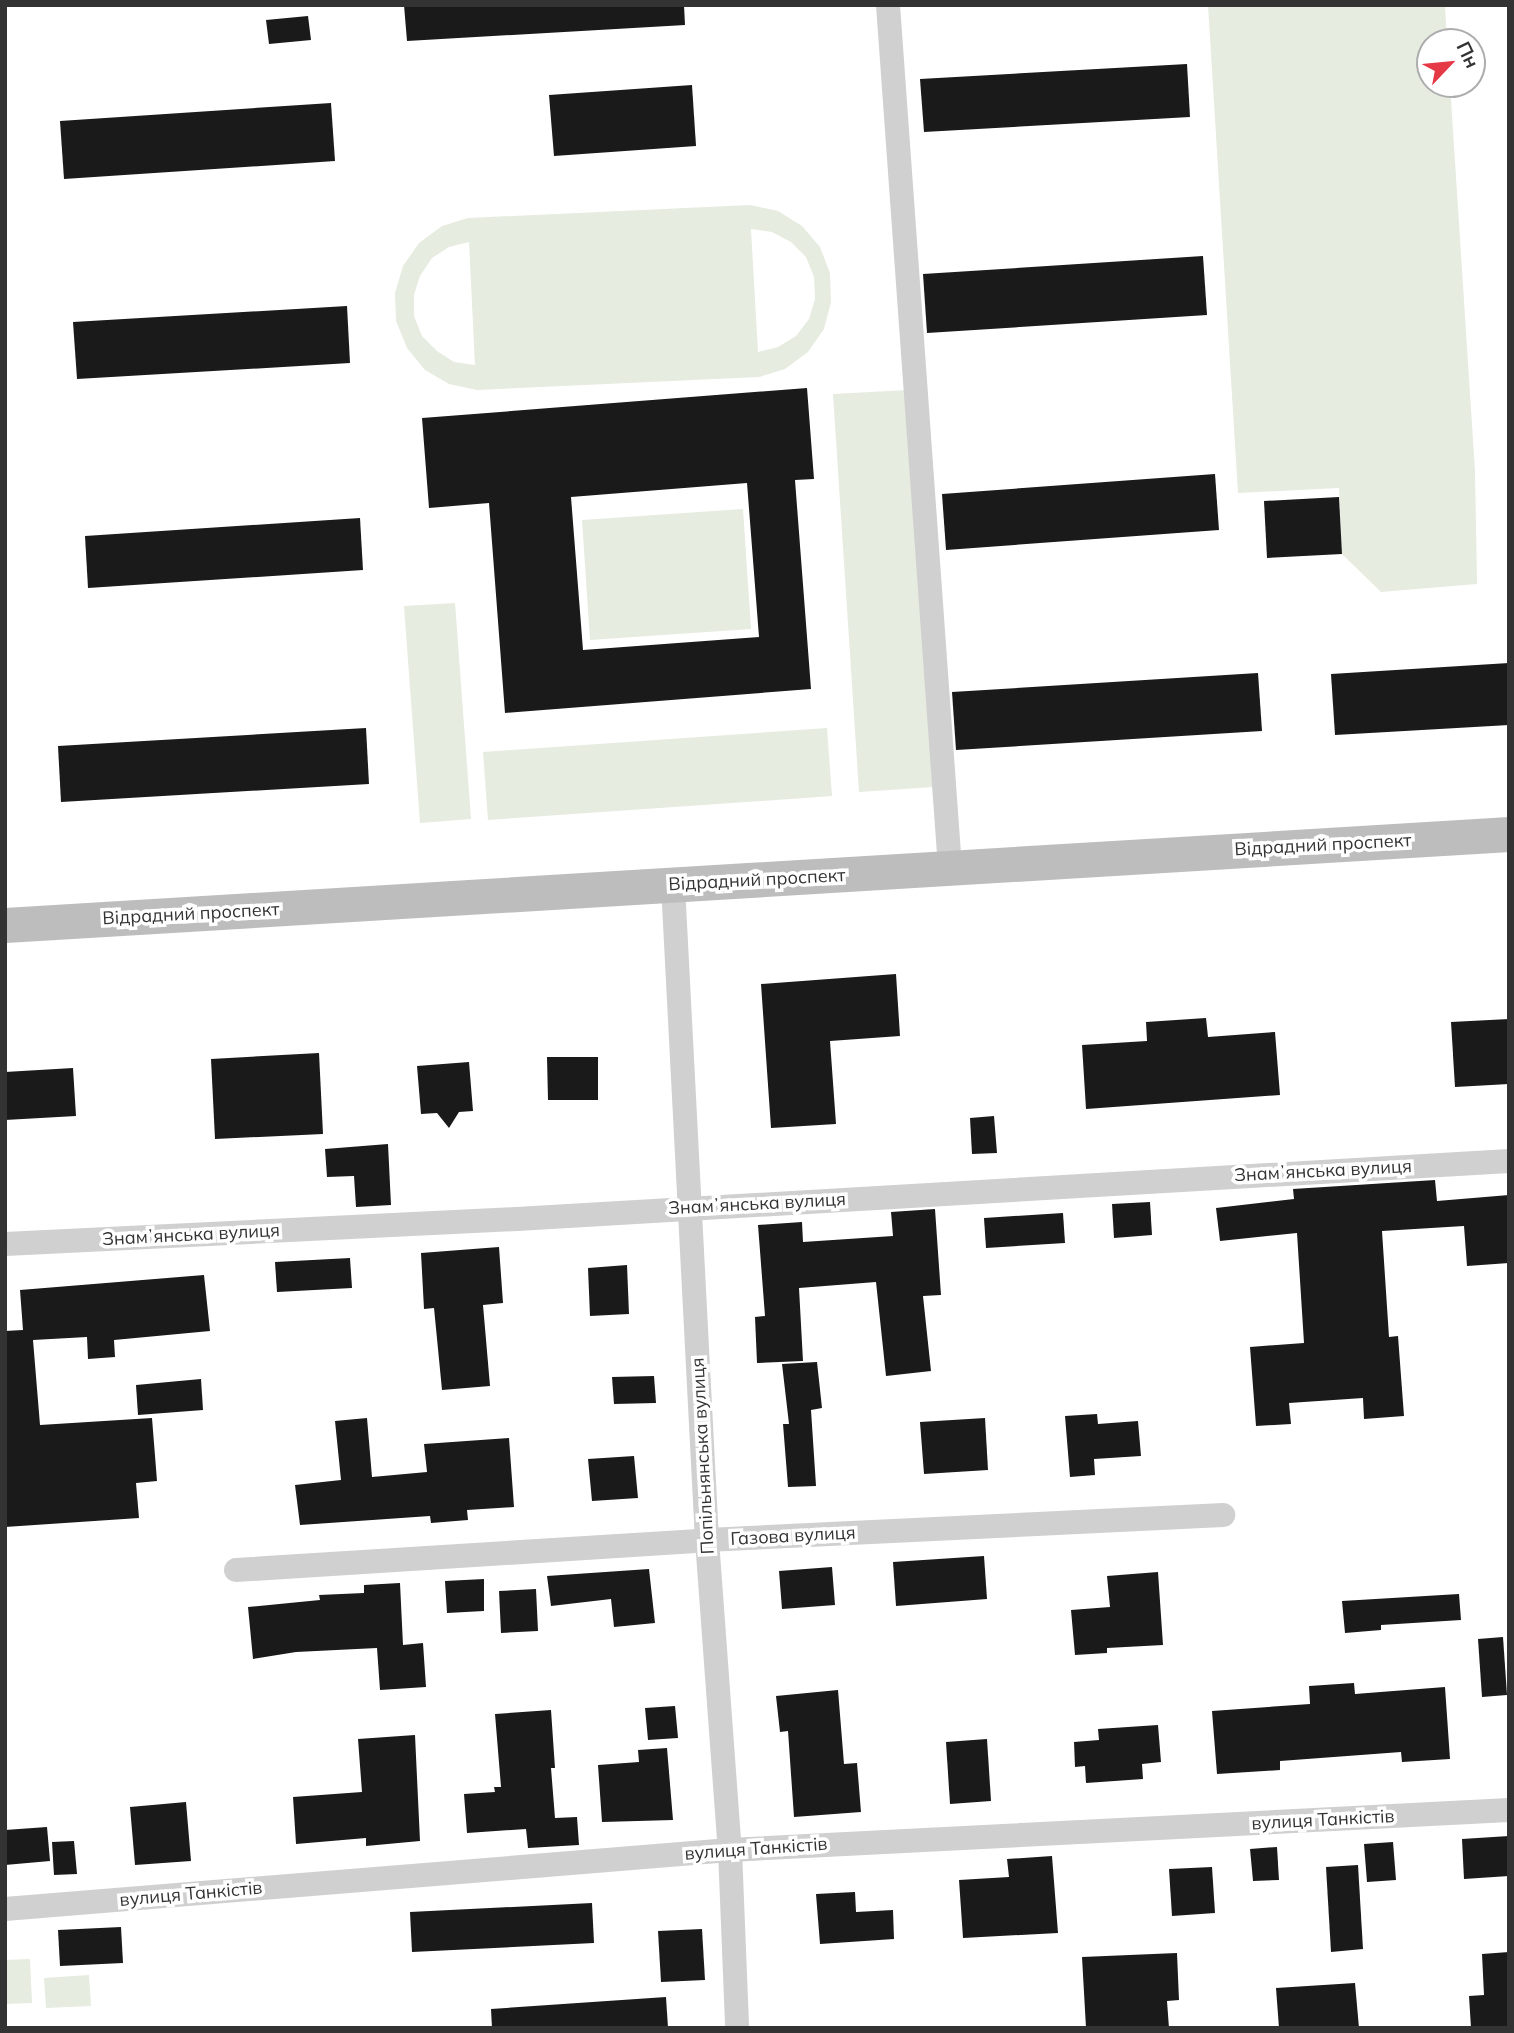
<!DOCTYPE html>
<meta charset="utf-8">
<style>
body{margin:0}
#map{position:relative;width:1514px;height:2033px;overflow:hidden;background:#fff;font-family:Mulish,sans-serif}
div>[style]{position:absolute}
.green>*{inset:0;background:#e6ecdf}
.building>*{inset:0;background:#1a1a1a}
.minor>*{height:24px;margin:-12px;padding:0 12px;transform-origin:12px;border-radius:12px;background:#d0d0d0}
.secondary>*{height:35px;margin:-17.5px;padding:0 17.5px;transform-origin:17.5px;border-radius:17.5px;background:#bdbdbd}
span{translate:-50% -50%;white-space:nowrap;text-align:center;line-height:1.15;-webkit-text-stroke:7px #fff;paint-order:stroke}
.street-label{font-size:18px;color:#333}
.frame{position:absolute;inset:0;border:7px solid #333;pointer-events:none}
.north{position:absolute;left:1416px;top:28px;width:70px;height:70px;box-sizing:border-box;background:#fff;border:2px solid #adadad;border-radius:50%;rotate:64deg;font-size:19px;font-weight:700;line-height:28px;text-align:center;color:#333}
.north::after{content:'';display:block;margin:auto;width:24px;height:32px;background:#e63946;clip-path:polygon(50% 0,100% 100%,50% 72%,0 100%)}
</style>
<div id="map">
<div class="green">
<i style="clip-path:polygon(1208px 5px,1445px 5px,1447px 42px,1430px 42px,1430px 84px,1450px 84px,1475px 471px,1477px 584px,1381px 592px,1342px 554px,1339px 488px,1238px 493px)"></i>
<i style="clip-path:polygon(evenodd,750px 205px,778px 211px,802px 226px,820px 247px,830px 273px,831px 302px,824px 329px,808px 352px,785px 369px,759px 377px,477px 390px,449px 384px,425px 370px,407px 348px,396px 321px,395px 293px,403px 266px,419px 243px,442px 226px,468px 218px,750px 205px,751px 229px,772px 232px,791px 242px,806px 257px,814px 277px,815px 299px,809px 319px,796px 336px,778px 347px,758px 352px,751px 229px,750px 205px,469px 242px,475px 365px,454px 362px,437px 351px,422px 336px,414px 316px,414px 295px,420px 276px,432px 258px,449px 247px,469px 242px)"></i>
<i style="clip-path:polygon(908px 390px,934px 787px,859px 792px,833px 394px)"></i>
<i style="clip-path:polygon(743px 509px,751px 629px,590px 640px,582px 520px)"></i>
<i style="clip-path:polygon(455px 603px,471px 819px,420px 823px,404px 606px)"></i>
<i style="clip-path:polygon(827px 728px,832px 796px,488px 820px,483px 752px)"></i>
<i style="clip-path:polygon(30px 1959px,32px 2003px,5px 2004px,5px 1960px)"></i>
<i style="clip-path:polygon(89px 1975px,91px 2006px,46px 2008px,44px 1978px)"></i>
</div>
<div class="building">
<i style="clip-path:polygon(404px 5px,684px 5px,685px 25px,407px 41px)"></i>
<i style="clip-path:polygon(308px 16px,311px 40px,269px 44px,266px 20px)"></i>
<i style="clip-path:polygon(1187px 64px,1190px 117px,924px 132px,920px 79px)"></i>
<i style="clip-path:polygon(692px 85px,696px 146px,554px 156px,549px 95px)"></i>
<i style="clip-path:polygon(331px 103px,335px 161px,64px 179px,60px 121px)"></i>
<i style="clip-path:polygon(1203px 256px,1207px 315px,927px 333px,923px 274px)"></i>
<i style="clip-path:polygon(347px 306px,350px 363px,77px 379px,73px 322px)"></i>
<i style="clip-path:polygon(evenodd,807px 388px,814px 479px,795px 480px,811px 689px,505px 713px,489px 503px,429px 508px,422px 418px,807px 388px,747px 483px,759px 637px,583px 650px,571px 497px,747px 483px)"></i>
<i style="clip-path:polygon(1215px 474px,1219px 530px,946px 550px,942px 494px)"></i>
<i style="clip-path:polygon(1339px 497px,1342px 554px,1267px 558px,1264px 501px)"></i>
<i style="clip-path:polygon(360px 518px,363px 570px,88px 588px,85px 536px)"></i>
<i style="clip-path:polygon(1509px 663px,1509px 725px,1335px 735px,1331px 674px)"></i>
<i style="clip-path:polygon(1258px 673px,1262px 731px,956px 750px,952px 692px)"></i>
<i style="clip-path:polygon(366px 728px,369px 784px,61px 802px,58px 746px)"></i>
<i style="clip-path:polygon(896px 974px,900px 1036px,830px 1041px,836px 1124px,771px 1128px,761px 984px)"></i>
<i style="clip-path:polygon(1206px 1018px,1208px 1037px,1275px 1032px,1280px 1095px,1086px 1109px,1082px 1045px,1147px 1041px,1146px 1022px)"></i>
<i style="clip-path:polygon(1509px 1019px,1509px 1084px,1455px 1087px,1451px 1022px)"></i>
<i style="clip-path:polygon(319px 1053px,323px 1134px,215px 1139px,211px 1059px)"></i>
<i style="clip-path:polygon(547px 1057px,598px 1057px,598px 1100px,548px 1100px)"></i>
<i style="clip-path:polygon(469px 1062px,473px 1111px,459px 1112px,449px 1128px,437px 1113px,421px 1114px,417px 1066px)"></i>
<i style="clip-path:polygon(73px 1068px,76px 1116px,5px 1120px,5px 1072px)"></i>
<i style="clip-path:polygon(994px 1116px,997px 1153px,972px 1154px,970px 1118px)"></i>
<i style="clip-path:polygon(388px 1144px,391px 1205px,356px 1207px,354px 1176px,327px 1177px,325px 1149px)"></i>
<i style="clip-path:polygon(1435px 1180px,1437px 1201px,1509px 1195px,1509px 1263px,1467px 1266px,1464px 1226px,1382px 1231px,1389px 1337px,1398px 1336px,1404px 1416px,1364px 1419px,1363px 1398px,1289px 1403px,1291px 1424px,1256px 1426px,1250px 1347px,1304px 1343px,1297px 1233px,1220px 1241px,1216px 1208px,1294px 1199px,1293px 1189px)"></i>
<i style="clip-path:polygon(1150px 1202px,1152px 1235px,1114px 1238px,1112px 1204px)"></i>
<i style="clip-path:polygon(935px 1209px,941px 1295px,923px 1296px,931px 1371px,886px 1376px,876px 1282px,799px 1288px,803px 1361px,757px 1363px,755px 1317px,765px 1316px,758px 1225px,802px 1222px,803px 1242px,893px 1236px,891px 1212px)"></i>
<i style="clip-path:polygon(1063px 1213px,1065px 1243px,986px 1248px,984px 1218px)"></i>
<i style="clip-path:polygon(499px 1247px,503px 1303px,483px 1305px,490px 1386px,442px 1390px,434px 1308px,424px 1309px,421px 1253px)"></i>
<i style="clip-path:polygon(350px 1258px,352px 1288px,277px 1292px,275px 1262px)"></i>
<i style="clip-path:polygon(627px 1265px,629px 1314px,590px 1316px,588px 1268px)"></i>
<i style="clip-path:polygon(204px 1275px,210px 1331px,114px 1340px,115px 1357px,88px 1359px,87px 1337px,33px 1340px,40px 1425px,152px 1418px,157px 1481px,136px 1483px,139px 1518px,5px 1527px,5px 1331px,23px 1330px,20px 1290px)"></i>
<i style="clip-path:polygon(817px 1362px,822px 1408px,811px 1410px,816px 1486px,788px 1487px,783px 1424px,789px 1424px,782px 1364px)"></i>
<i style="clip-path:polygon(654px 1376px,656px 1403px,614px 1404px,612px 1377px)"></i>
<i style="clip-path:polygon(201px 1379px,203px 1410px,138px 1415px,136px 1385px)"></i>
<i style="clip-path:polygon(1097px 1414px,1098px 1424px,1138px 1421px,1141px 1456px,1094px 1459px,1095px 1475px,1070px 1477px,1065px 1416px)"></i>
<i style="clip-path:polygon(367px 1418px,372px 1477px,427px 1472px,424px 1444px,509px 1438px,514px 1507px,467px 1510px,468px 1520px,431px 1523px,430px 1516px,300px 1525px,295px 1485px,341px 1480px,335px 1421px)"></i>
<i style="clip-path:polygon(985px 1418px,988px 1470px,924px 1474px,920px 1422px)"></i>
<i style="clip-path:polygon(634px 1456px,638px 1498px,592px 1501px,588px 1459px)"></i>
<i style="clip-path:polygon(984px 1556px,987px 1599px,896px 1606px,893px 1562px)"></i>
<i style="clip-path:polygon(832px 1567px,835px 1605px,782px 1609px,779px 1571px)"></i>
<i style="clip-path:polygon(649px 1569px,655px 1623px,614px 1627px,611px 1599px,551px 1606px,547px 1576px)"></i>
<i style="clip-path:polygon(1158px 1572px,1163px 1645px,1107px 1648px,1107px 1653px,1075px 1655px,1071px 1610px,1110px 1607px,1107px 1576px)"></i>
<i style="clip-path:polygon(484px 1579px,484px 1611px,447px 1613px,445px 1581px)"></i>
<i style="clip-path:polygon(400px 1583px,403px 1645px,423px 1643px,426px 1687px,380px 1690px,377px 1648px,296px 1652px,253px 1659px,248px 1607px,320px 1600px,319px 1595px,364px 1593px,364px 1585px)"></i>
<i style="clip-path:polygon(536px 1589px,538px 1631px,501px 1633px,499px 1591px)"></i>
<i style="clip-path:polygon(1459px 1594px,1461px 1620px,1381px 1625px,1381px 1630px,1345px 1633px,1342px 1601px)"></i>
<i style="clip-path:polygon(1503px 1637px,1507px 1695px,1482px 1697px,1478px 1639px)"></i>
<i style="clip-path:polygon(1354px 1683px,1355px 1694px,1445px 1687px,1450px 1759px,1402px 1762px,1401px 1752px,1280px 1761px,1280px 1770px,1217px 1774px,1212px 1711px,1310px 1704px,1309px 1686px)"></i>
<i style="clip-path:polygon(838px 1690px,844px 1764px,857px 1763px,861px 1812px,794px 1817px,788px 1731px,780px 1732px,776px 1696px)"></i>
<i style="clip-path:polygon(675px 1706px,678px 1738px,648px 1740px,645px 1708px)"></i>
<i style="clip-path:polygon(551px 1710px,555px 1768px,551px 1768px,555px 1818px,577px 1817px,579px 1845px,528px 1848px,526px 1829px,467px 1833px,464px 1794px,495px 1792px,494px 1787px,501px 1787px,495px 1714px)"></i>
<i style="clip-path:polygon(1158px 1725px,1161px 1762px,1142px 1764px,1143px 1779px,1086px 1783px,1085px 1766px,1075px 1767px,1074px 1742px,1099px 1740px,1098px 1729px)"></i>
<i style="clip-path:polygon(415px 1735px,420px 1841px,366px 1846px,366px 1838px,296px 1844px,293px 1797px,362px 1792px,358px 1739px)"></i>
<i style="clip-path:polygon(987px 1739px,991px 1801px,950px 1804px,946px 1742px)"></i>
<i style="clip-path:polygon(667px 1748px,673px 1820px,602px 1822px,598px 1765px,639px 1762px,638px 1750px)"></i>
<i style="clip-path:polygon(186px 1802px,191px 1861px,135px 1865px,130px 1807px)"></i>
<i style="clip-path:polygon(47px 1827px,50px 1861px,5px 1865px,5px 1830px)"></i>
<i style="clip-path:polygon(1509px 1836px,1509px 1876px,1464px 1879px,1462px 1839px)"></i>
<i style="clip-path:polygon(74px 1841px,77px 1874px,54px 1875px,52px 1842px)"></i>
<i style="clip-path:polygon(1393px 1842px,1396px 1880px,1367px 1882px,1364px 1844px)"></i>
<i style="clip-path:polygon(1277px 1847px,1279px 1880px,1253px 1881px,1250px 1849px)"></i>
<i style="clip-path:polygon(1052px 1856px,1058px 1933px,963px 1938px,959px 1880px,1009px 1877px,1007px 1859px)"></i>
<i style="clip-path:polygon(1358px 1865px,1363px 1949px,1331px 1952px,1326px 1867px)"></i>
<i style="clip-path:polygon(1212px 1867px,1215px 1913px,1172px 1916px,1169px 1869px)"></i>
<i style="clip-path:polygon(855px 1892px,856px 1912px,893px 1910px,894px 1939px,820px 1944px,816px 1894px)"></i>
<i style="clip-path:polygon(592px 1903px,594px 1943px,412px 1952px,410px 1912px)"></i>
<i style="clip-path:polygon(121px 1927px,123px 1963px,60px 1966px,58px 1930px)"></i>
<i style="clip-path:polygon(702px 1929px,705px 1980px,661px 1982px,658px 1931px)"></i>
<i style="clip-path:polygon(1509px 1952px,1509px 2028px,1471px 2028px,1469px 1996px,1484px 1995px,1482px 1954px)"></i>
<i style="clip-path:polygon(1177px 1953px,1179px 2000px,1167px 2001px,1169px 2028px,1086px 2028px,1082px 1957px)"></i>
<i style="clip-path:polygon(1355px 1983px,1359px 2028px,1279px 2028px,1276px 1988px)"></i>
<i style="clip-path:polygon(666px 1997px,668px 2028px,492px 2028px,491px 2009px)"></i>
</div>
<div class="minor">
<i style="left:888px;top:5px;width:865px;rotate:85.89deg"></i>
<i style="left:673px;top:885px;width:656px;rotate:87.03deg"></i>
<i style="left:707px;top:1540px;width:311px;rotate:85.8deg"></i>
<i style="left:730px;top:1850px;width:178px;rotate:87.7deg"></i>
<i style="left:5px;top:1244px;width:513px;rotate:-2.8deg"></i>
<i style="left:517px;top:1219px;width:994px;rotate:-3.35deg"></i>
<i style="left:236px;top:1570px;width:472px;rotate:-3.6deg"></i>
<i style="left:707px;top:1540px;width:517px;rotate:-2.77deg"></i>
<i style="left:5px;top:1909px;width:727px;rotate:-4.65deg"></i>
<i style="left:730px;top:1850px;width:780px;rotate:-2.94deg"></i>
</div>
<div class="secondary">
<i style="left:5px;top:925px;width:1507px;rotate:-3.46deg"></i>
</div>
<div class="street-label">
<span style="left:1323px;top:845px;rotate:-3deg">Відрадний проспект</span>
<span style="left:757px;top:880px;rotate:-3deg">Відрадний проспект</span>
<span style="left:191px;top:914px;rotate:-3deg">Відрадний проспект</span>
<span style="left:1323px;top:1171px;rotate:-3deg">Знамʼянська вулиця</span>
<span style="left:757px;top:1204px;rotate:-3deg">Знамʼянська вулиця</span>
<span style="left:191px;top:1235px;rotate:-3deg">Знамʼянська вулиця</span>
<span style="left:703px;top:1456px;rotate:-93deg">Попільнянська вулиця</span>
<span style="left:793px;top:1536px;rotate:-3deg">Газова вулиця</span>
<span style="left:1323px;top:1820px;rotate:-3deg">вулиця Танкістів</span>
<span style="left:756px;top:1849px;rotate:-4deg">вулиця Танкістів</span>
<span style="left:191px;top:1894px;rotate:-5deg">вулиця Танкістів</span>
</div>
<div class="frame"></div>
<div class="north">Пн</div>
</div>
